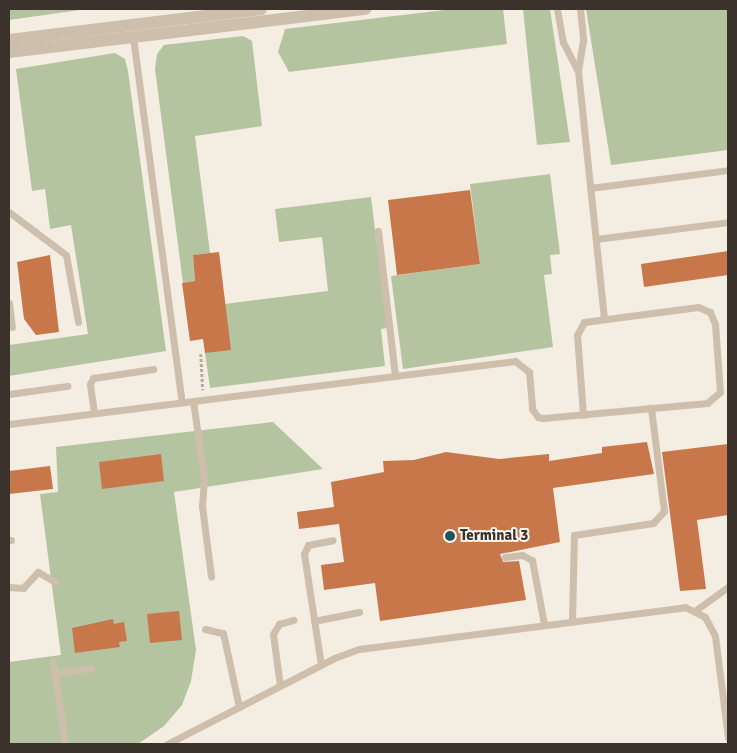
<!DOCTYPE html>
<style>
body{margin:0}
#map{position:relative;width:737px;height:753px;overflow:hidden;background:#f4ede1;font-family:Signika,sans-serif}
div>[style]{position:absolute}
.green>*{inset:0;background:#b4c4a0}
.building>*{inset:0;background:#c8774b}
.path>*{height:2.5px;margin-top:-1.25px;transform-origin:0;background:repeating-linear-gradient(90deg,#b9a996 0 2.5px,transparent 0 5px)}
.service>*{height:7px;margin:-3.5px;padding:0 3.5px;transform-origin:3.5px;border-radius:3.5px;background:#cdbfac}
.minor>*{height:12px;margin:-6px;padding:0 6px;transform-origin:6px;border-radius:6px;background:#cdbfac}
.dots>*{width:14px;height:14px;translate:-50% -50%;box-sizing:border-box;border:2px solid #fbf6ee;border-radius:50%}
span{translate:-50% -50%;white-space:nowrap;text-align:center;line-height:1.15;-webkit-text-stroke:4px #fbf6ee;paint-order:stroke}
.poi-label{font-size:15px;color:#3b322b;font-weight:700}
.left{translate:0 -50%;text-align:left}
.frame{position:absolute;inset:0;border:10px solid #3b322b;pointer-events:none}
</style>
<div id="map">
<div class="green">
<i style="clip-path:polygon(9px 9px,87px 9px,9px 20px)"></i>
<i style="clip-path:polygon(453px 9px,503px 9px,507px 44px,289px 72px,278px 52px,285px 29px)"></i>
<i style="clip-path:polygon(523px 9px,550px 9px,570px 142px,537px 145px)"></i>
<i style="clip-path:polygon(586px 9px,728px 9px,728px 150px,611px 165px)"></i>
<i style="clip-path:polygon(243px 36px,252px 41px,262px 126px,195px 136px,210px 253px,193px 255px,195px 281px,183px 283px,155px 69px,157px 54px,164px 45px)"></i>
<i style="clip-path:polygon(115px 53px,125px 59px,128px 71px,166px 351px,9px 376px,9px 345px,88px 334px,71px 225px,50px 229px,45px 189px,32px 191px,16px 69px)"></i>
<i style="clip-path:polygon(550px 174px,560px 254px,550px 255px,552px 274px,544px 275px,553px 347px,403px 369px,391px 276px,480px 264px,470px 184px)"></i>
<i style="clip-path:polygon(371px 197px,387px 328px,381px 329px,385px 366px,210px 388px,205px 353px,225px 304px,328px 291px,322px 237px,279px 242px,275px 209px)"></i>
<i style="clip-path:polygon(273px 422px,323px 469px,174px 492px,196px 650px,191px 681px,182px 705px,164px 726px,138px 744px,9px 744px,9px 662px,61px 655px,40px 494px,58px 492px,56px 447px)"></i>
</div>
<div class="building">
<i style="clip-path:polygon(470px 190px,480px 264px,397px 275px,388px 200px)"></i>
<i style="clip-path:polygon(728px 251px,728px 275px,644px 287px,641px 264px)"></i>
<i style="clip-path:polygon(219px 252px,231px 350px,205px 353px,203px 339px,190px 341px,182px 283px,195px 281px,193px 255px)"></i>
<i style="clip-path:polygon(50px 255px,59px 332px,36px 335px,24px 319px,17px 262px)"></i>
<i style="clip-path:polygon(647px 442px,654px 474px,553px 488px,560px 542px,500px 554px,503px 562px,519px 561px,526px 600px,380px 621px,375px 583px,324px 590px,321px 565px,344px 562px,339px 524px,299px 529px,297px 512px,334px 507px,331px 482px,384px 472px,383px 461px,414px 460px,446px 452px,499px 459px,549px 454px,549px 461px,602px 453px,602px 447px)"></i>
<i style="clip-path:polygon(728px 444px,728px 515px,697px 520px,706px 589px,680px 591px,662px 452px)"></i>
<i style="clip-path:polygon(161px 454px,164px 481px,102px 489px,99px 462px)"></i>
<i style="clip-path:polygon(50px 466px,53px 489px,9px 494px,9px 471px)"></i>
<i style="clip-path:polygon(179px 611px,182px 640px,150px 643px,147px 614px)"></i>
<i style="clip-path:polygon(113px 619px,114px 624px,124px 622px,127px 641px,119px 642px,120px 647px,75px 653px,72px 628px)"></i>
</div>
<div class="path">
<i style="left:201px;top:354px;width:36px;rotate:87deg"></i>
</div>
<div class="service">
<i style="left:557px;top:9px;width:34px;rotate:80deg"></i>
<i style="left:563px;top:42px;width:33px;rotate:63deg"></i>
<i style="left:580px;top:9px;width:31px;rotate:84deg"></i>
<i style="left:583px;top:40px;width:31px;rotate:99deg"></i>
<i style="left:578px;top:71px;width:248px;rotate:84deg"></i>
<i style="left:133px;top:37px;width:368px;rotate:82.4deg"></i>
<i style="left:590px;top:188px;width:139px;rotate:-7.4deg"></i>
<i style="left:9px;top:212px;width:71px;rotate:37deg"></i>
<i style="left:66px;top:255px;width:68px;rotate:79.8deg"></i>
<i style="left:378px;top:231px;width:145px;rotate:83.3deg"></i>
<i style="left:596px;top:239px;width:133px;rotate:-7.3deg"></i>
<i style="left:9px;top:303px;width:24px;rotate:83deg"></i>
<i style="left:9px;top:394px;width:59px;rotate:-7.9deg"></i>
<i style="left:193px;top:401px;width:78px;rotate:81.9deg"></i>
<i style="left:204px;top:478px;width:28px;rotate:94deg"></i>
<i style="left:202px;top:506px;width:71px;rotate:82.7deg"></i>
<i style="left:94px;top:413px;width:29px;rotate:-98deg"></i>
<i style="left:90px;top:384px;width:7px;rotate:-63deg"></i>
<i style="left:93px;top:378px;width:61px;rotate:-8.5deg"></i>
<i style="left:9px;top:424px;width:510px;rotate:-7.1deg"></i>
<i style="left:515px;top:361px;width:18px;rotate:38deg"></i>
<i style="left:529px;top:372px;width:37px;rotate:85deg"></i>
<i style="left:532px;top:409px;width:10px;rotate:53deg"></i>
<i style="left:538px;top:417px;width:5px;rotate:11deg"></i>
<i style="left:543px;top:418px;width:165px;rotate:-5.2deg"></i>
<i style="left:707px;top:403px;width:17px;rotate:-40deg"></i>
<i style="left:720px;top:392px;width:68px;rotate:-94.2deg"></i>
<i style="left:715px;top:324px;width:13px;rotate:-113deg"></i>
<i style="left:710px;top:312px;width:13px;rotate:-157deg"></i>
<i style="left:698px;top:307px;width:115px;rotate:172.5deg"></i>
<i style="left:584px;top:322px;width:15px;rotate:118deg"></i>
<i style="left:577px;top:335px;width:80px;rotate:85.7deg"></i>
<i style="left:9px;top:540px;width:2px"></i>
<i style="left:505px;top:557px;width:17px;rotate:-7deg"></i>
<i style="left:522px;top:555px;width:11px;rotate:27deg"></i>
<i style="left:532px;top:560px;width:65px;rotate:79.4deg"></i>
<i style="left:9px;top:587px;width:14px;rotate:4deg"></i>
<i style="left:23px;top:588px;width:22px;rotate:-47deg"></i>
<i style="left:38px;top:572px;width:20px;rotate:30deg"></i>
<i style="left:696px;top:610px;width:39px;rotate:-36deg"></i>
<i style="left:314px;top:621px;width:46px;rotate:-11.3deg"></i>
<i style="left:572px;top:621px;width:86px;rotate:-88.7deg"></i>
<i style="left:574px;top:535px;width:80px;rotate:-8.6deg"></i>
<i style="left:653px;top:523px;width:16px;rotate:-47deg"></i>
<i style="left:664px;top:511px;width:104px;rotate:-97.2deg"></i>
<i style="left:205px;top:629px;width:18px;rotate:13deg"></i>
<i style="left:223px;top:633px;width:76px;rotate:77.8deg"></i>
<i style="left:53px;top:661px;width:84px;rotate:81.8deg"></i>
<i style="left:321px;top:665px;width:112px;rotate:-98.7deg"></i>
<i style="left:304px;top:554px;width:10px;rotate:-66deg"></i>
<i style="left:308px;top:545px;width:25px;rotate:-11deg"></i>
<i style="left:55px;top:673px;width:36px;rotate:-8deg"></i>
<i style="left:280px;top:686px;width:52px;rotate:-97.7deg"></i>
<i style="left:273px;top:634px;width:12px;rotate:-59deg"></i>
<i style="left:279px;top:624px;width:15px;rotate:-16deg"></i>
<i style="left:167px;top:744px;width:188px;rotate:-27.2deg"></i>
<i style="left:334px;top:658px;width:27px;rotate:-20deg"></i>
<i style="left:359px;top:649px;width:329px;rotate:-7.3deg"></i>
<i style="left:685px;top:607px;width:22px;rotate:27deg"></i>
<i style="left:705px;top:617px;width:21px;rotate:62deg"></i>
<i style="left:715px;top:636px;width:103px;rotate:82.7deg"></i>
</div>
<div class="minor">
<i style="left:9px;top:40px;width:254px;rotate:-7deg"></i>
<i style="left:9px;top:52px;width:359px;rotate:-6.9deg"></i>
</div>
<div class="dots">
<i style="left:450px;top:536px;background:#1f535e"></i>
</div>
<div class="poi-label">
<span class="left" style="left:460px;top:536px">Terminal 3</span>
</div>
<div class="frame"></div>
</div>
